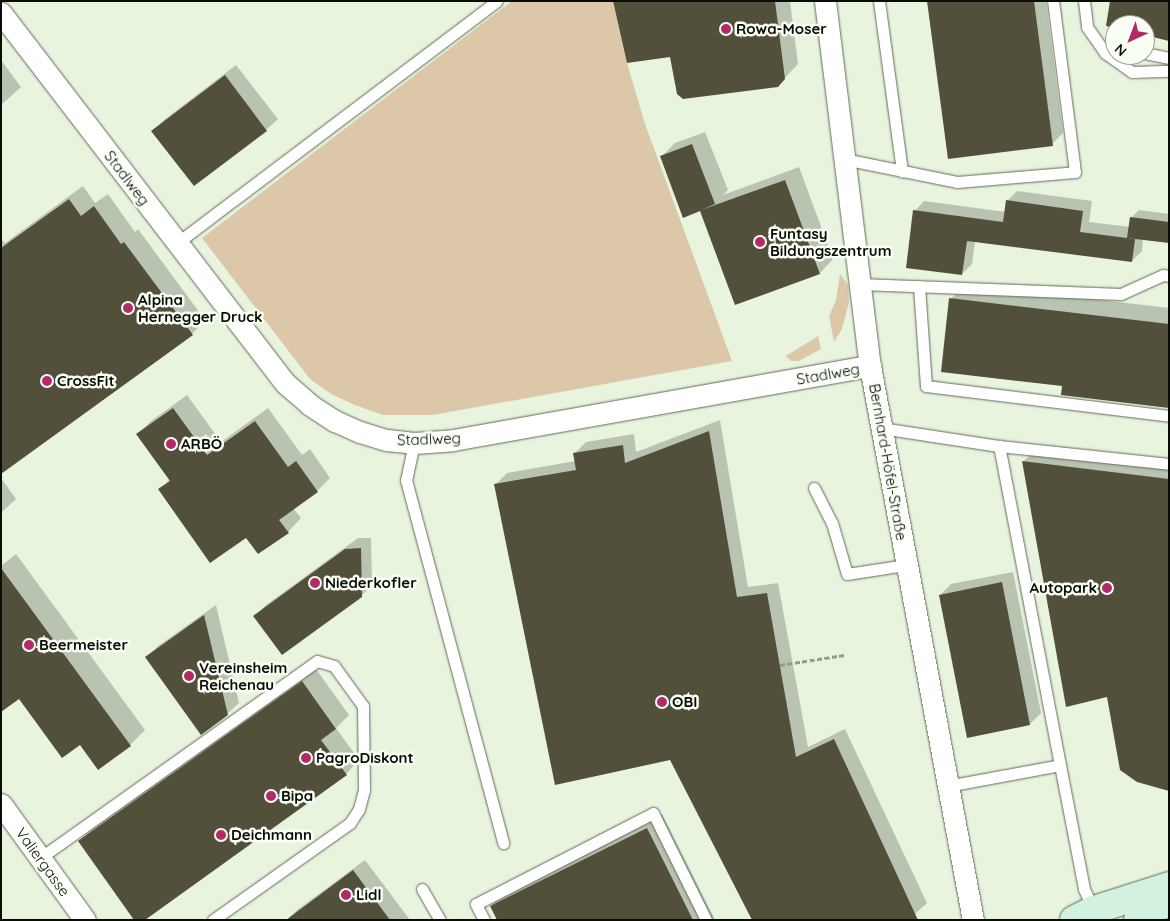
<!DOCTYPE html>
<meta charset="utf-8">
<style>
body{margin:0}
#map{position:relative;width:1170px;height:921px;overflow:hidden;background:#e8f4de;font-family:Quicksand,sans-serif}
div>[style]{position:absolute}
.green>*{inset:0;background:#dcc7a9}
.shadow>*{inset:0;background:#0003}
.building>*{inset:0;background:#52503b}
.path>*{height:3px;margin-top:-1.5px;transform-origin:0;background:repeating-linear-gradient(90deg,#949d8d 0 5px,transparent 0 7.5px)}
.roads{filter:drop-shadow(0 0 1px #606b57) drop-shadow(0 0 1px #606b57)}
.service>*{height:11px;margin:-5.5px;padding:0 5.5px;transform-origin:5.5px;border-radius:5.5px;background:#fff}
.minor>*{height:21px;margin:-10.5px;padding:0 10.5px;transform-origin:10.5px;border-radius:10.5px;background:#fff}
.secondary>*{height:28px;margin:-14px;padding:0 14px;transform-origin:14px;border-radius:14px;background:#d2f1df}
.dots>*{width:14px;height:14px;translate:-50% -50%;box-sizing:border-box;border:2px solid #fafff6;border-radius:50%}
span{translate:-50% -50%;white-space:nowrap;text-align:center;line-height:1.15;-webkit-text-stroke:5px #fafff6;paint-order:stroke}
.poi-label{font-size:15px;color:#090d06;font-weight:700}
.left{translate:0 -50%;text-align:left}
.right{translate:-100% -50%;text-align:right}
.street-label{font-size:15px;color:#090d06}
.frame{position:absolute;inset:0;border:2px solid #090d06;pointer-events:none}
.north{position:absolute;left:1105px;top:15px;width:50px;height:50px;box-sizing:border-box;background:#fafff6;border:1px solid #9a9e96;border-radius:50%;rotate:223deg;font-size:14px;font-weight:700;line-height:20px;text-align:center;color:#090d06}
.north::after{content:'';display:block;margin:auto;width:18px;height:22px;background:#b42a67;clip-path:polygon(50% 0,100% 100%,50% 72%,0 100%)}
</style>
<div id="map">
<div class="green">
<i style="clip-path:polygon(512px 1px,613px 1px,627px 63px,645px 124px,732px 361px,433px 415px,383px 415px,355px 405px,331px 394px,310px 379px,202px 238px)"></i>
<i style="clip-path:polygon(840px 274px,848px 285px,849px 302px,842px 329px,834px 342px,829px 316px,836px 300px)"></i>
<i style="clip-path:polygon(818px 336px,821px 349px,799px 361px,791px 361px,786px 356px)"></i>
</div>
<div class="shadow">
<i style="clip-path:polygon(615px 1px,790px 1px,798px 64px,777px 86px,671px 56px)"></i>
<i style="clip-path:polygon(929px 1px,1046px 1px,1063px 133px,1052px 144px)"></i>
<i style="clip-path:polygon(1px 60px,21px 87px,1px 105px)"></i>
<i style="clip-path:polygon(236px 65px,278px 119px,266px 130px,194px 185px,153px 131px,164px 120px)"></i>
<i style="clip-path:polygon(705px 132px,728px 190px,723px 195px,799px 167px,833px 259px,820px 273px,736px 303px,701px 209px,662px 156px,675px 143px)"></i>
<i style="clip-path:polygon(83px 186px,95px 203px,108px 194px,135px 232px,138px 229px,205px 320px,192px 334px,1px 473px,1px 239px,5px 243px)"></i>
<i style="clip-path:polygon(1017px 191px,1092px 201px,1089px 222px,1130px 227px,1131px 218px,1139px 210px,1169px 214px,1169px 242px,1143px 238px,1142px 251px,1132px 261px,975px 241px,972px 264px,962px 274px,915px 211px,924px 201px,1006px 212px,1007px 201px)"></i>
<i style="clip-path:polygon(965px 284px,1169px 308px,1169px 406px,1064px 385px,951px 299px)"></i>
<i style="clip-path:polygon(187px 395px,221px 442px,268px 408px,302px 455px,310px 449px,330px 478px,317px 491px,293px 508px,301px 518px,288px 532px,246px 536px,160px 489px,170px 479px,138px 434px,151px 421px)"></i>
<i style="clip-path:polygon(720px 420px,748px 587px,778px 583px,808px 747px,845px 729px,927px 903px,915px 914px,903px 920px,671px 759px,496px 484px,507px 473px,576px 461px,575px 453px,586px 442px,634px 434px,636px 452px)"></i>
<i style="clip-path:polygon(1038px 447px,1169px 463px,1169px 789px,1108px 696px,1024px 461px)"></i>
<i style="clip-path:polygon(1px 478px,16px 499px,1px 513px)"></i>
<i style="clip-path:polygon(358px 538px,371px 538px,372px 585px,361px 596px,255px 616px,266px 605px)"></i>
<i style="clip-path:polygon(16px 554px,145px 730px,130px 745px,80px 743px,19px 698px,1px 709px,1px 566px)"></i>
<i style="clip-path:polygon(1013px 572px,1041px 713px,1030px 724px,968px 736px,940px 595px,951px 584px)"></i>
<i style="clip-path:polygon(216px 605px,239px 703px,227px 714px,147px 657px,158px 646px)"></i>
<i style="clip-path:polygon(316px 669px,349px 715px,336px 728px,359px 760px,346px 774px,79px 841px,93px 828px)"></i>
<i style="clip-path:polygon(662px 814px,715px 920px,498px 920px,491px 906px,506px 892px)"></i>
<i style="clip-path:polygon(365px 860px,410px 920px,287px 920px,297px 910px)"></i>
</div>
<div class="building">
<i style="clip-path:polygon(613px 1px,775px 1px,785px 79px,778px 87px,683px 99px,677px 94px,670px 57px,627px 63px)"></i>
<i style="clip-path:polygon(927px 1px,1034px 1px,1053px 146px,948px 159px)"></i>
<i style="clip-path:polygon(1110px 1px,1169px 1px,1169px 41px,1145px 35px,1145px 25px,1115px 25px,1115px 28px,1106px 26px)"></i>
<i style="clip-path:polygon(225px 75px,267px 131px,194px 186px,151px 131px)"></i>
<i style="clip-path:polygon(692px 144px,715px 204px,701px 210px,785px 180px,820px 274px,735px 305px,700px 211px,683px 218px,660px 156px)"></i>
<i style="clip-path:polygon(69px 199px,81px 216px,94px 206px,121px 244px,124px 242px,193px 335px,1px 474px,1px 248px)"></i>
<i style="clip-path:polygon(1006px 200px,1083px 211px,1080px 232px,1135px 239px,1132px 262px,967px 241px,962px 275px,906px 268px,913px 210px,1003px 222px)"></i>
<i style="clip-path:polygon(1130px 217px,1169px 222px,1169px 243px,1127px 238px)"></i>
<i style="clip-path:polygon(949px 298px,1169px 324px,1169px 408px,1061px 395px,1062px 386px,941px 372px)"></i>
<i style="clip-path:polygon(173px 408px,207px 455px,255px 421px,288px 467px,296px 461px,318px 492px,279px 520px,289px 533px,258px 554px,246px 538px,210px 563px,158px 489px,170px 481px,136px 434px)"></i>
<i style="clip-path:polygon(709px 431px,737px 597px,767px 593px,796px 757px,834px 739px,918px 920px,752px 920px,670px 760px,555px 785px,494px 484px,576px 470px,573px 453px,623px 445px,625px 463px)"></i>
<i style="clip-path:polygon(1022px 461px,1169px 479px,1169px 791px,1137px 782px,1120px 770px,1107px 697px,1066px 707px)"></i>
<i style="clip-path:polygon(361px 548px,362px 597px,282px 655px,253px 616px,345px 549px)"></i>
<i style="clip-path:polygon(1px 568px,131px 746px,98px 770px,80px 745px,62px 758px,19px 699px,1px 712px)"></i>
<i style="clip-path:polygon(1002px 582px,1030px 725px,967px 738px,939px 595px)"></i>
<i style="clip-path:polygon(204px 615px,228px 715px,201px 735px,145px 657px)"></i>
<i style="clip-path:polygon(302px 681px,336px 729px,321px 740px,347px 775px,145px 920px,134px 920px,78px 841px)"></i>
<i style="clip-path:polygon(647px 828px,693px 920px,497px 920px,490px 906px)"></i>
<i style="clip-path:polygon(353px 870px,390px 920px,286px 920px)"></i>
</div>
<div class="path">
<i style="left:780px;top:665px;width:65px;rotate:-8.9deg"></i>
</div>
<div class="roads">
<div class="service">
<i style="left:879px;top:1px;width:172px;rotate:82.3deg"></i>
<i style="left:1084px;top:1px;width:26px;rotate:83deg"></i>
<i style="left:1087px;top:27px;width:32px;rotate:55deg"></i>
<i style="left:1105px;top:53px;width:33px;rotate:35deg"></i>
<i style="left:1132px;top:72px;width:37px;rotate:-2deg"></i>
<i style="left:1145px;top:53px;width:25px;rotate:12deg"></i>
<i style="left:844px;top:159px;width:115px;rotate:11.5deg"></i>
<i style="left:957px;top:182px;width:118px;rotate:-4.8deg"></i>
<i style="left:1075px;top:172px;width:172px;rotate:-97.3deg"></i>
<i style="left:177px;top:243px;width:401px;rotate:-37.1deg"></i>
<i style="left:860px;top:284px;width:261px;rotate:2.2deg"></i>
<i style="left:1121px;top:294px;width:46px;rotate:-24.3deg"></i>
<i style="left:1163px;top:275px;width:6px;rotate:9deg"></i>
<i style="left:919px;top:286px;width:100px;rotate:86deg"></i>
<i style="left:926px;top:386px;width:245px;rotate:7deg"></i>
<i style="left:881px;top:428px;width:119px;rotate:8.7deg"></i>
<i style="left:999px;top:446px;width:171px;rotate:6deg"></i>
<i style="left:414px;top:443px;width:38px;rotate:102deg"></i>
<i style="left:406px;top:480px;width:376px;rotate:75deg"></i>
<i style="left:814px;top:488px;width:39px;rotate:63deg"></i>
<i style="left:832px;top:523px;width:53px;rotate:73.6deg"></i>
<i style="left:847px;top:574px;width:60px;rotate:-8.7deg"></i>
<i style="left:1060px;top:765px;width:126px;rotate:79deg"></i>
<i style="left:1084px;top:889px;width:24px;rotate:66deg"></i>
<i style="left:947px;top:786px;width:115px;rotate:-10.5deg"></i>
<i style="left:1060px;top:765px;width:325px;rotate:-100.8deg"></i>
<i style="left:40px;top:858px;width:340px;rotate:-35.4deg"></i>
<i style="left:317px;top:661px;width:18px;rotate:16deg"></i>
<i style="left:334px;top:666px;width:49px;rotate:54.1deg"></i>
<i style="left:363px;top:706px;width:84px;rotate:89.3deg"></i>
<i style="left:364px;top:790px;width:20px;rotate:105deg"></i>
<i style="left:359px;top:809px;width:17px;rotate:123deg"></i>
<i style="left:350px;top:823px;width:168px;rotate:144.7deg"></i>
<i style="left:422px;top:889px;width:36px;rotate:60deg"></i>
<i style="left:484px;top:920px;width:18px;rotate:-117deg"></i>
<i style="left:476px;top:904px;width:199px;rotate:-27.2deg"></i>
<i style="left:653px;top:813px;width:119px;rotate:63.6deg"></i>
</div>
<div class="minor">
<i style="left:825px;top:1px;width:368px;rotate:83deg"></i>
<i style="left:870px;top:366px;width:563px;rotate:79.47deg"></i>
<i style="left:1px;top:13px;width:466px;rotate:52.5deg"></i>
<i style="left:285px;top:383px;width:33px;rotate:41deg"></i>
<i style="left:310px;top:405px;width:30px;rotate:33deg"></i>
<i style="left:335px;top:421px;width:27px;rotate:24deg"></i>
<i style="left:360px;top:432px;width:28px;rotate:17deg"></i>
<i style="left:387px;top:440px;width:27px;rotate:6deg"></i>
<i style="left:414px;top:443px;width:39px;rotate:-4deg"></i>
<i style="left:453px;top:440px;width:424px;rotate:-10.1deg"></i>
<i style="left:1px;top:804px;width:143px;rotate:54.1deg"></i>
</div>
<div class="secondary">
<i style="left:1074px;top:920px;width:22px;rotate:-27deg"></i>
<i style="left:1094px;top:910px;width:79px;rotate:-17.7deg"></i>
<i style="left:1138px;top:920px;width:36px;rotate:-32deg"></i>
</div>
</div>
<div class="dots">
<i style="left:726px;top:29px;background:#b42a67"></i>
<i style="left:760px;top:242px;background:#b42a67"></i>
<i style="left:128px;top:308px;background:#b42a67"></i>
<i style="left:47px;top:381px;background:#b42a67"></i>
<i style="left:171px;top:444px;background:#b42a67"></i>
<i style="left:315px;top:583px;background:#b42a67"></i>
<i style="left:1107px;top:588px;background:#b42a67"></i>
<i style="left:29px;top:645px;background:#b42a67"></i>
<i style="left:189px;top:676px;background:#b42a67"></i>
<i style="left:662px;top:702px;background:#b42a67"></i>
<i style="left:306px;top:758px;background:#b42a67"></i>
<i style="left:271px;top:796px;background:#b42a67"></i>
<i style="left:221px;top:835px;background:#b42a67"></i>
<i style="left:346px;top:895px;background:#b42a67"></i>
</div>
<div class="poi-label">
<span class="left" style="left:736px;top:29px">Rowa-Moser</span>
<span class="left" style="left:770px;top:242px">Funtasy<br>Bildungszentrum</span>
<span class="left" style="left:138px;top:308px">Alpina<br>Hernegger Druck</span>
<span class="left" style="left:57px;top:381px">CrossFit</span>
<span class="left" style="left:181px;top:444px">ARBÖ</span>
<span class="left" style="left:325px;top:583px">Niederkofler</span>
<span class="right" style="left:1097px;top:588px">Autopark</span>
<span class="left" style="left:39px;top:645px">Beermeister</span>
<span class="left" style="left:199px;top:676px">Vereinsheim<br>Reichenau</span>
<span class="left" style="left:672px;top:702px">OBI</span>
<span class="left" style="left:316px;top:758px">PagroDiskont</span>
<span class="left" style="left:281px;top:796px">Bipa</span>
<span class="left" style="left:231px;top:835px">Deichmann</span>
<span class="left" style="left:356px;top:895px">Lidl</span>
</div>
<div class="street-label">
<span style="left:127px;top:178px;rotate:53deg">Stadlweg</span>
<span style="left:828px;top:374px;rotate:-10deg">Stadlweg</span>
<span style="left:429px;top:439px;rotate:-2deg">Stadlweg</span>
<span style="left:888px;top:462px;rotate:80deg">Bernhard-Höfel-Straße</span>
<span style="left:43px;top:862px;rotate:54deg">Valiergasse</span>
</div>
<div class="frame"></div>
<div class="north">N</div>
</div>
